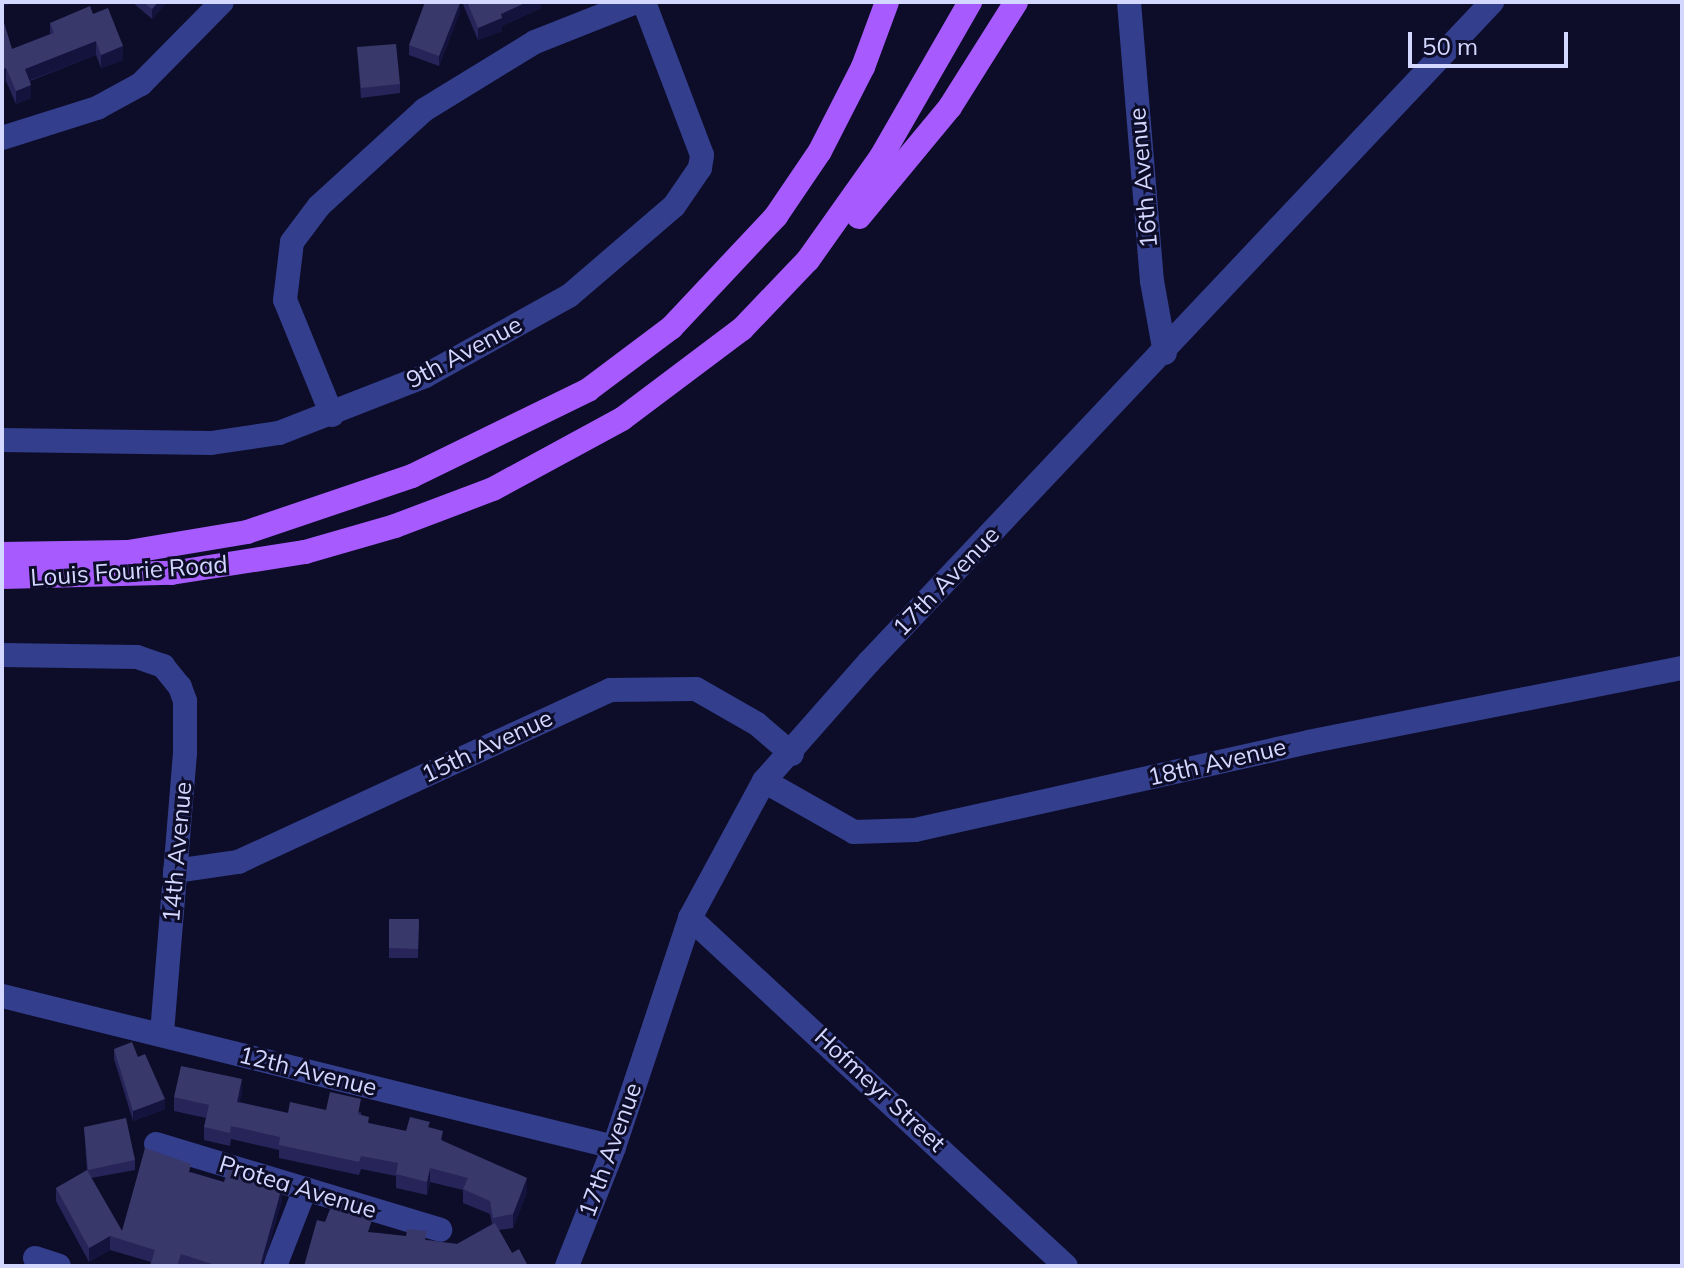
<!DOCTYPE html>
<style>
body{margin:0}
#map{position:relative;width:1684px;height:1268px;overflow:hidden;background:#0d0d29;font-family:Mulish,sans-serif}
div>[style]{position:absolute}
.minor>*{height:24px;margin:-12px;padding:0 12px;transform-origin:12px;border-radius:12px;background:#333e8c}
.major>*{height:24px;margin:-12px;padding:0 12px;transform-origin:12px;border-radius:12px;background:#a75bff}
.wall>*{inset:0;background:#262459}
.shaded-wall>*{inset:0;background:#14133e}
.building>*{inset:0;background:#39386a}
span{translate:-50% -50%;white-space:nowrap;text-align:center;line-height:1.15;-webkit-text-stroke:6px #0d0d29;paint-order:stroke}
.street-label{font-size:24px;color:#d4d7ff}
.frame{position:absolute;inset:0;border:4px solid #d4d7ff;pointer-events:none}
.scale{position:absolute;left:1408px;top:32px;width:160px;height:36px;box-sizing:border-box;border:4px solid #d4d7ff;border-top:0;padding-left:10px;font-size:24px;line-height:28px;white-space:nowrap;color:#d4d7ff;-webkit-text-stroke:6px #0d0d29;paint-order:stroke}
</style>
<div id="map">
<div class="minor">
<i style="left:1129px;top:2px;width:280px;rotate:85.3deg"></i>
<i style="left:1152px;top:281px;width:73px;rotate:79.8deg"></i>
<i style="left:2px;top:138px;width:100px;rotate:-17.5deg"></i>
<i style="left:97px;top:108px;width:50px;rotate:-28.6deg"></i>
<i style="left:141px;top:84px;width:115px;rotate:-45.4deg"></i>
<i style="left:332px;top:415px;width:124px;rotate:-112.2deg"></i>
<i style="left:285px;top:300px;width:58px;rotate:-83.1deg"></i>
<i style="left:292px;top:242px;width:45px;rotate:-53.1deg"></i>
<i style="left:319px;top:206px;width:142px;rotate:-42.4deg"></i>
<i style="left:424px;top:110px;width:130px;rotate:-31.5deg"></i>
<i style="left:535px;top:42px;width:109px;rotate:-21.6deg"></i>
<i style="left:2px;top:440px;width:209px;rotate:0.8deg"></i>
<i style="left:211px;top:443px;width:69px;rotate:-8.4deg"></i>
<i style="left:279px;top:433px;width:157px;rotate:-21.3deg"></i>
<i style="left:425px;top:376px;width:165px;rotate:-29.1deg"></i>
<i style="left:569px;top:296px;width:138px;rotate:-40.6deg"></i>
<i style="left:674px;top:206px;width:46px;rotate:-55.6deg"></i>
<i style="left:700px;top:168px;width:13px;rotate:-81deg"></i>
<i style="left:702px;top:155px;width:164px;rotate:-110.8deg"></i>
<i style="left:2px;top:655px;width:135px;rotate:0.8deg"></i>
<i style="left:137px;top:657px;width:28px;rotate:19deg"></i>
<i style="left:163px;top:666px;width:27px;rotate:51deg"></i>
<i style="left:180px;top:687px;width:15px;rotate:70deg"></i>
<i style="left:185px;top:701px;width:52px;rotate:90deg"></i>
<i style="left:185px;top:753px;width:283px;rotate:94.7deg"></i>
<i style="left:764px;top:781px;width:103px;rotate:29.5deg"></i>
<i style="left:854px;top:832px;width:61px;rotate:-1.9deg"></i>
<i style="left:915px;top:830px;width:403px;rotate:-12.6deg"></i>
<i style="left:1308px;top:742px;width:381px;rotate:-11.2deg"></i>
<i style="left:175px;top:871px;width:64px;rotate:-8.1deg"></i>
<i style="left:238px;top:862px;width:410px;rotate:-24.8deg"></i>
<i style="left:610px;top:690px;width:86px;rotate:-0.7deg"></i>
<i style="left:696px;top:689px;width:70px;rotate:29.8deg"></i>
<i style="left:757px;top:724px;width:46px;rotate:40.6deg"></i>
<i style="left:690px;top:918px;width:512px;rotate:42.79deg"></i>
<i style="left:2px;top:996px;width:630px;rotate:13.86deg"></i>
<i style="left:156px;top:1144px;width:297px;rotate:16.8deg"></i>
<i style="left:35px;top:1258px;width:25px;rotate:18deg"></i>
<i style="left:275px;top:1266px;width:83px;rotate:-68.7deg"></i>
<i style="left:567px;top:1266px;width:128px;rotate:-68.4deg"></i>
<i style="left:614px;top:1147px;width:241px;rotate:-71.6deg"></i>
<i style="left:690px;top:918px;width:156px;rotate:-61.6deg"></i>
<i style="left:764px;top:781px;width:159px;rotate:-48.6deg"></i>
<i style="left:869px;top:662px;width:908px;rotate:-46.65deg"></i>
</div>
<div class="major">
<i style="left:859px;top:217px;width:143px;rotate:-50.4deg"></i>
<i style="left:950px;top:107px;width:124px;rotate:-57.8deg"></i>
<i style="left:2px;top:554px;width:126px;rotate:-0.9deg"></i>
<i style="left:128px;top:552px;width:121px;rotate:-9.5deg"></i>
<i style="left:247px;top:532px;width:174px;rotate:-18.7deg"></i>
<i style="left:412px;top:476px;width:196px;rotate:-26deg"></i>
<i style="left:588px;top:390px;width:104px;rotate:-36.8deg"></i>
<i style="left:671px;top:328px;width:154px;rotate:-46.8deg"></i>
<i style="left:776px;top:216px;width:78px;rotate:-55.9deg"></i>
<i style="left:820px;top:151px;width:94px;rotate:-62.9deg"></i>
<i style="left:863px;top:67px;width:69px;rotate:-69.7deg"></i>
<i style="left:2px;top:577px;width:169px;rotate:-1.4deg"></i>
<i style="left:171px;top:573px;width:136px;rotate:-8.9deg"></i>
<i style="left:305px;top:552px;width:94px;rotate:-16.1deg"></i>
<i style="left:395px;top:526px;width:105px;rotate:-20.7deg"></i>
<i style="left:493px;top:489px;width:147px;rotate:-28.5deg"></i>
<i style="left:622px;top:419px;width:150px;rotate:-36.9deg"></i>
<i style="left:742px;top:329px;width:95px;rotate:-46.3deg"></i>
<i style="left:808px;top:260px;width:126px;rotate:-54.7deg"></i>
<i style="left:881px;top:157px;width:179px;rotate:-60.1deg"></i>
</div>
<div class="wall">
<i style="clip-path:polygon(132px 2px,167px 2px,152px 19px)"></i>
<i style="clip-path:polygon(462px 2px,541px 2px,541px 8px,502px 26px,502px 31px,478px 40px)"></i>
<i style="clip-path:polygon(460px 12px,439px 66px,409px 55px,409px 45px)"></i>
<i style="clip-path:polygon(93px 14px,123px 60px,101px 68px,96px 55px,30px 81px,31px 98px,16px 104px,6px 81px,2px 83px,12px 49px,50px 34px,50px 23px)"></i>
<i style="clip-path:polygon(357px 47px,400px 84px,400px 93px,361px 98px)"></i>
<i style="clip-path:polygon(389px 919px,419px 919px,418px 958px,389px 958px)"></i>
<i style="clip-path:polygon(114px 1049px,138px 1057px,165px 1109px,133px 1121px,114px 1059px)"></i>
<i style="clip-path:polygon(242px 1093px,239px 1102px,288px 1113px,326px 1110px,361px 1112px,361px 1115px,369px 1123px,406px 1131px,430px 1128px,443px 1141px,527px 1192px,513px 1228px,499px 1230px,512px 1253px,528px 1266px,372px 1232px,457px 1244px,492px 1224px,490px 1214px,463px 1203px,463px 1190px,430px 1182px,427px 1195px,396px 1188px,396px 1176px,361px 1169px,359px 1175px,279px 1158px,279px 1150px,231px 1139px,230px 1146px,204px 1140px,204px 1127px,206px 1118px,174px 1111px,174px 1097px)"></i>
<i style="clip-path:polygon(84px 1127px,135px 1160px,135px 1170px,91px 1178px,122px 1231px,191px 1172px,282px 1200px,263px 1266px,150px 1266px,151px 1262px,110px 1250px,89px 1262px,56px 1201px,56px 1188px,87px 1171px)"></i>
</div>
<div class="shaded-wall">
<i style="clip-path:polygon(2px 2px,17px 2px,2px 7px)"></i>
<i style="clip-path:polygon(158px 2px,167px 2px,152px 19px,152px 9px)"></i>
<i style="clip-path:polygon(527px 2px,541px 2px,541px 8px,502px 26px,502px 31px,478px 40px,478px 28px,501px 14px)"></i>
<i style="clip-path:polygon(460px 3px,460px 12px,439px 66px,439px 56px)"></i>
<i style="clip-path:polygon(96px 41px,96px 55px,25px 82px,25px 69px)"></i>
<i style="clip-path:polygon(123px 46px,123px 60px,101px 68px,101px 55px)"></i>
<i style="clip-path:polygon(6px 68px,6px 81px,2px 83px,2px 70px)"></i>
<i style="clip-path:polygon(31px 85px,31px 98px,16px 104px,16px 91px)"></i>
<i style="clip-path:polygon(242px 1079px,242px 1093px,237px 1115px,237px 1102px)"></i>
<i style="clip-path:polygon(165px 1099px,165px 1109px,133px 1121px,133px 1111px)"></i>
<i style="clip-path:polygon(430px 1168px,430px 1182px,427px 1195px,427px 1182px)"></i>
<i style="clip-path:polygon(527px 1178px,527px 1192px,513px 1228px,513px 1214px)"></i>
<i style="clip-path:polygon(282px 1187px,282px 1200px,263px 1266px,260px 1266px)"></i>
<i style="clip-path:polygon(110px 1236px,110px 1250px,89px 1262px,89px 1248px)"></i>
</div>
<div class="building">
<i style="clip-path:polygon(143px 2px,158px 2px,152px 9px)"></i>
<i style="clip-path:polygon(425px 2px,460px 3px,439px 56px,409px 45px)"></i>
<i style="clip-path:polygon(467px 2px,527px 2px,501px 14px,502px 18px,478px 28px)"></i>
<i style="clip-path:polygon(90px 6px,93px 14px,108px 8px,123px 46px,101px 55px,96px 41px,25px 69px,31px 85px,16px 91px,6px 68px,2px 70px,2px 16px,12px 49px,54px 33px,50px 23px)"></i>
<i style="clip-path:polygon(396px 44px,400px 84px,361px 88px,357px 47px)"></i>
<i style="clip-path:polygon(389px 919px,419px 919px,418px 949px,389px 948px)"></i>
<i style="clip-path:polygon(132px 1042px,138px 1057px,145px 1054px,165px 1099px,133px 1111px,114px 1049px)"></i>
<i style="clip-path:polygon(181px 1066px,242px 1079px,237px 1102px,288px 1113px,290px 1102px,326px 1110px,330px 1092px,361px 1099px,358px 1114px,369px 1117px,368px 1123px,406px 1131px,410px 1117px,430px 1122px,428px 1127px,443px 1131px,441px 1140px,527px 1178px,513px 1214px,493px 1218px,490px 1201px,463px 1189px,468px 1178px,430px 1168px,427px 1182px,396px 1174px,398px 1163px,361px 1156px,359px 1162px,279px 1145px,280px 1137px,231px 1126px,230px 1133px,204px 1127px,209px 1105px,174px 1097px)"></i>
<i style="clip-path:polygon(126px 1118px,135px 1160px,88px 1170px,84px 1127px)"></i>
<i style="clip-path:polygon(145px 1148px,191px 1164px,189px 1172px,224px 1182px,228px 1169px,282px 1187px,260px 1266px,218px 1266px,181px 1254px,177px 1266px,150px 1266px,155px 1250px,110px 1236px,89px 1248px,56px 1188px,87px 1170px,122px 1231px)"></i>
<i style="clip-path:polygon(330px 1209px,372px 1220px,368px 1232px,406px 1236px,407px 1229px,427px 1231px,425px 1240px,457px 1244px,495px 1223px,512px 1253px,519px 1249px,528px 1266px,304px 1266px,317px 1220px,325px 1222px)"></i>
</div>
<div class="street-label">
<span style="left:1143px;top:178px;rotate:-95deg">16th Avenue</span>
<span style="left:464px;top:352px;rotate:-28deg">9th Avenue</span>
<span style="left:129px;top:571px;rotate:-4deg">Louis Fourie Road</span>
<span style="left:946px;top:581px;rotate:-46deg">17th Avenue</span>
<span style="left:487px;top:746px;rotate:-25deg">15th Avenue</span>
<span style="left:1217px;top:762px;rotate:-13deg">18th Avenue</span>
<span style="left:177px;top:852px;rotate:-85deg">14th Avenue</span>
<span style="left:308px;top:1071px;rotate:14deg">12th Avenue</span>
<span style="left:880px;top:1090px;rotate:43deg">Hofmeyr Street</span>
<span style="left:610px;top:1150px;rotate:-70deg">17th Avenue</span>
<span style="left:298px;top:1187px;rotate:17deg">Protea Avenue</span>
</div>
<div class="frame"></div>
<div class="scale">50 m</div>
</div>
